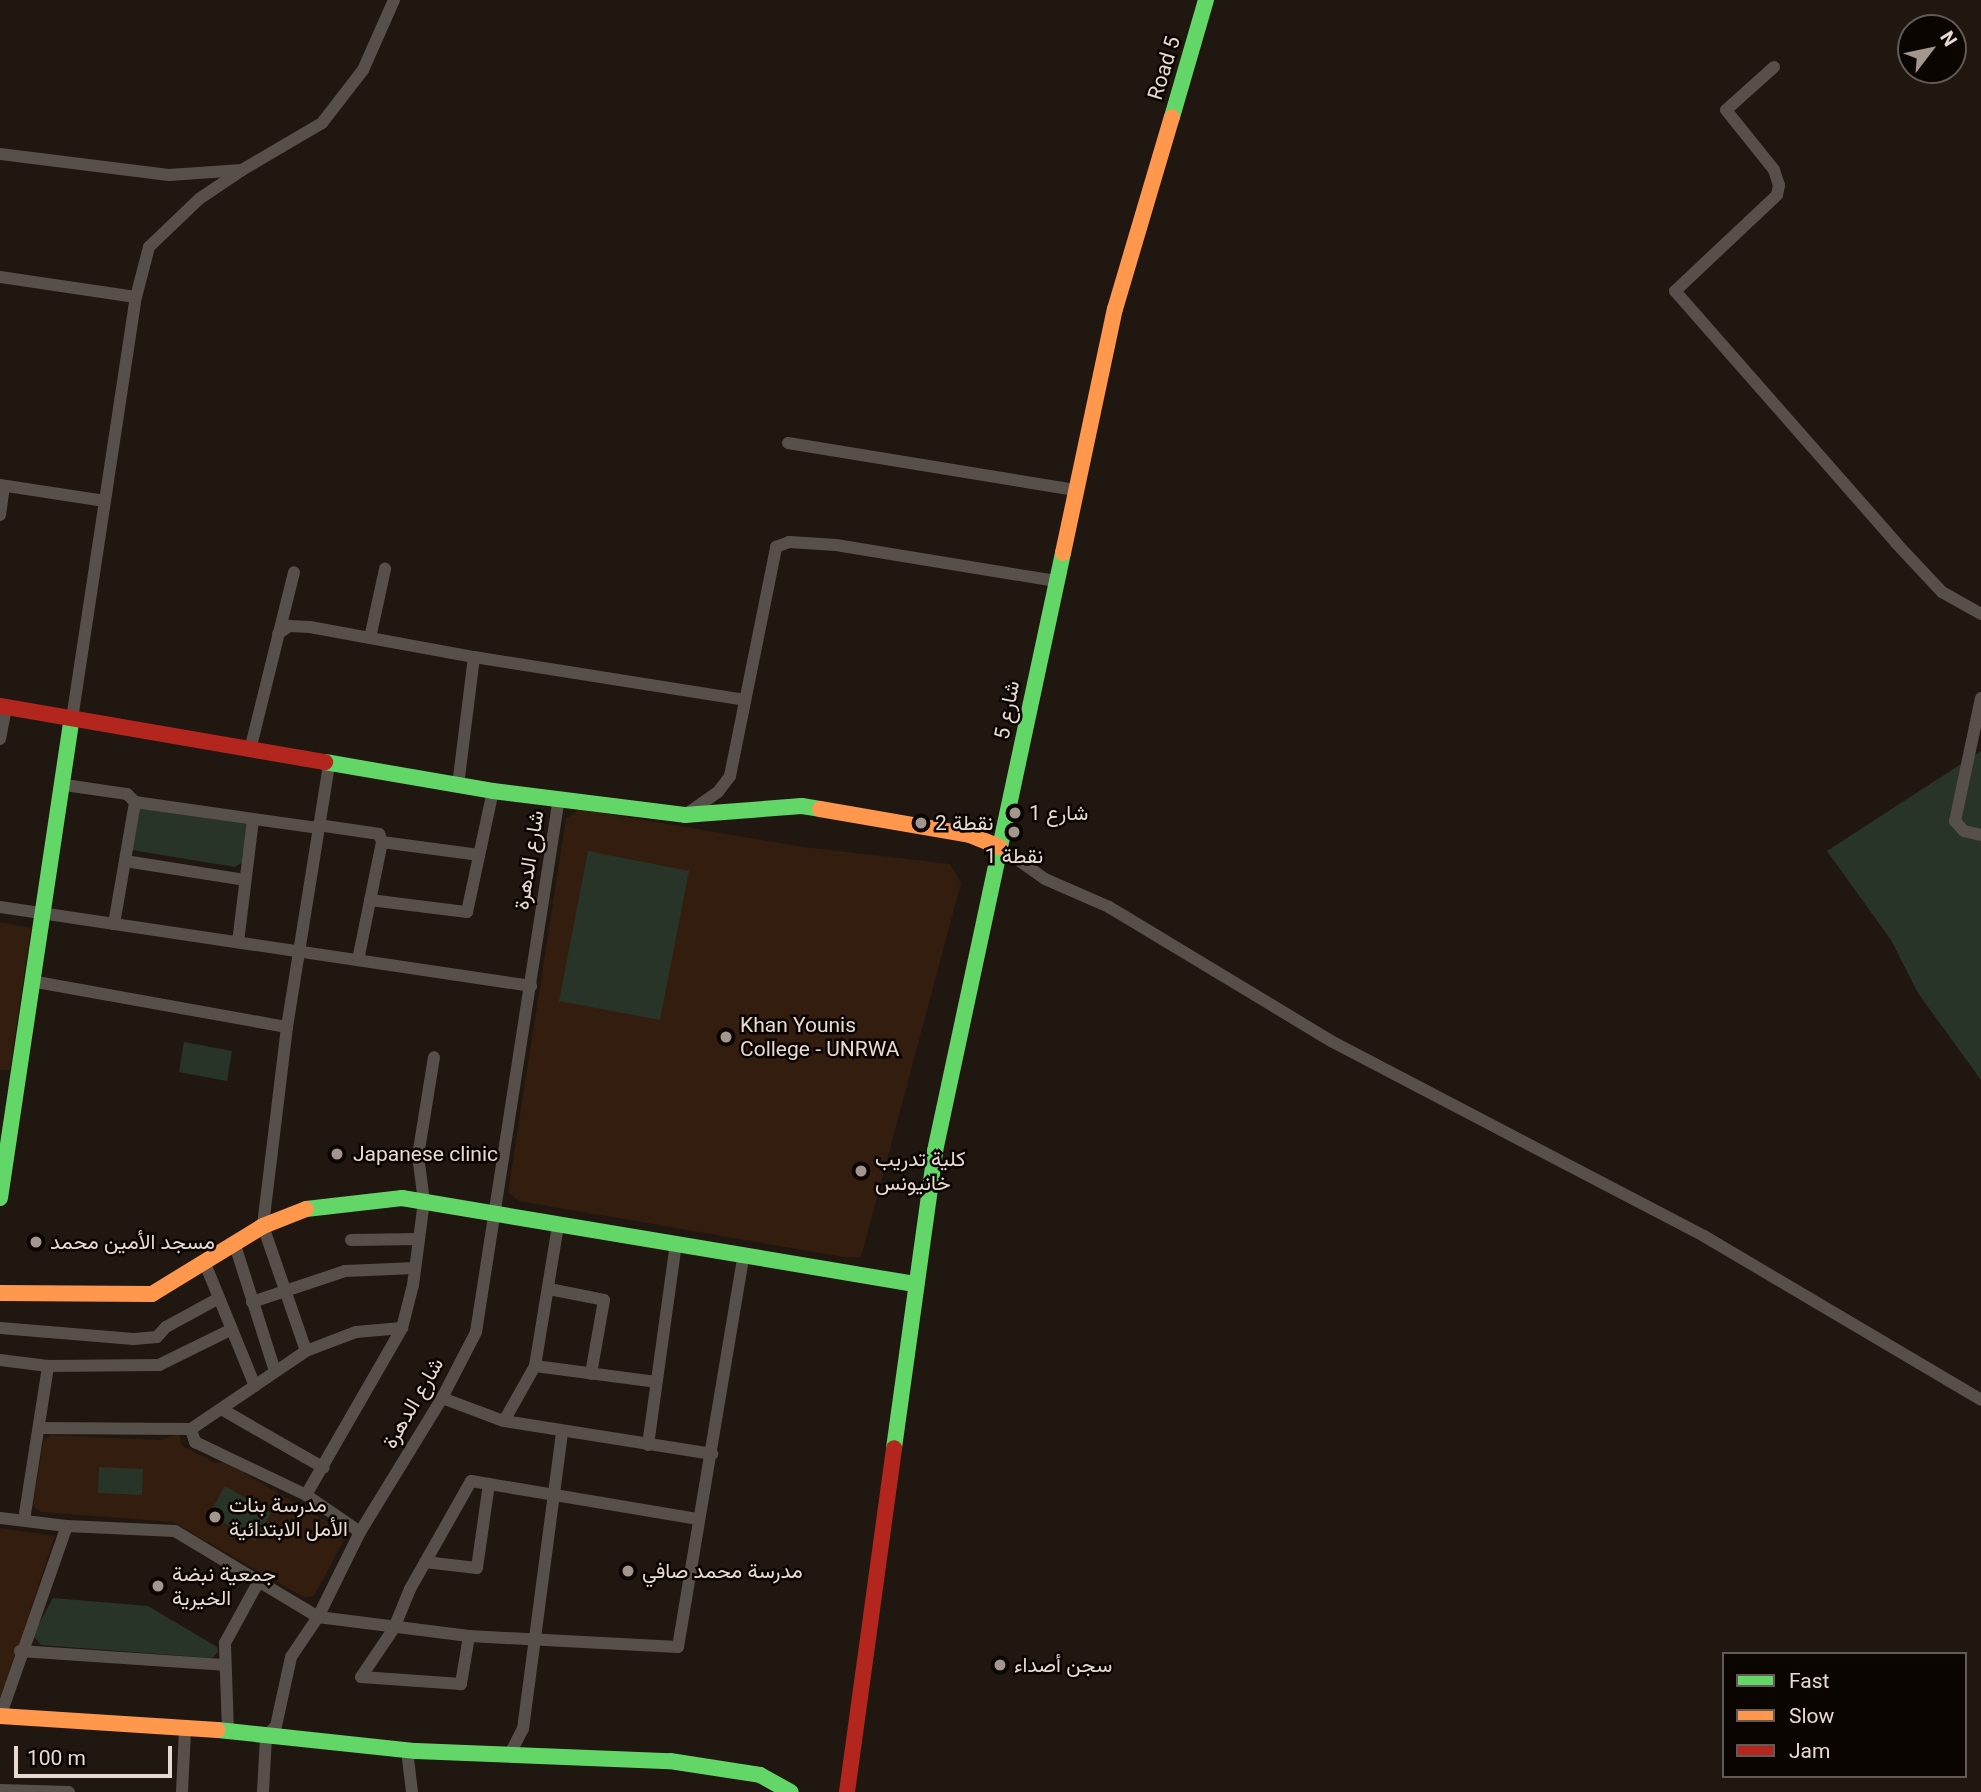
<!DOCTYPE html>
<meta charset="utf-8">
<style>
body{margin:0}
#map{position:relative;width:1981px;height:1792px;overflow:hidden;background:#211711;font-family:Roboto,Vazirmatn,sans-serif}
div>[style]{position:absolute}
.built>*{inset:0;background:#321d0e}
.green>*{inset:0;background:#293429}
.street>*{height:12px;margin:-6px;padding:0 6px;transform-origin:6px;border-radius:6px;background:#574f4a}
.fast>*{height:16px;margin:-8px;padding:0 8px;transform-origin:8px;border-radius:8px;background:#63d668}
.slow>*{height:16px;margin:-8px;padding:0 8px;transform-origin:8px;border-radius:8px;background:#ff974d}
.jam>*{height:16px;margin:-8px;padding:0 8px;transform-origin:8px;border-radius:8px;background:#b3261e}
.dots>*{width:19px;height:19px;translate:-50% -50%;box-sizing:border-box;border:4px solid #0b0502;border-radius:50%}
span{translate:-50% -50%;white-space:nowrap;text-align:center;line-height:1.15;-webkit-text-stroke:5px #0b0502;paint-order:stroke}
.street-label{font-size:21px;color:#e7dad2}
.poi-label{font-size:21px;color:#e7dad2}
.left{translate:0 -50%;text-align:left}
.legend{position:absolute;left:1722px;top:1652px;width:245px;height:126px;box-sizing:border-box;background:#0b0502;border:2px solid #635a55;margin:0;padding:9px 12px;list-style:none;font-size:21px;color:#e7dad2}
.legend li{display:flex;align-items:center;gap:14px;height:35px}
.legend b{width:35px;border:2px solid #635a55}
.north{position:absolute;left:1897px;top:14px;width:70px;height:70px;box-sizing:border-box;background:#0b0502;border:2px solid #635a55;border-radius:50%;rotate:58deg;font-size:19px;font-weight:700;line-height:28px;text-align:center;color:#e7dad2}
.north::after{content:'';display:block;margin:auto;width:24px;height:32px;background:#a2968e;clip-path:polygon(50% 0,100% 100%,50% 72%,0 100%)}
.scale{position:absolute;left:14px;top:1746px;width:158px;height:32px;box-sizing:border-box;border:4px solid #e7dad2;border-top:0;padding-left:9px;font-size:21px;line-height:24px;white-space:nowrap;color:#e7dad2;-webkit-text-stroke:5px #0b0502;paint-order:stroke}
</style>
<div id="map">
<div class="built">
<i style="clip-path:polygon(579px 809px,804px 847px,950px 864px,961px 883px,861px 1257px,843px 1257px,519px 1201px,508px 1192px,566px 819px)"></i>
<i style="clip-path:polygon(0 922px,31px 928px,10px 1070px,0 1070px)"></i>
<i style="clip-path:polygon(179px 1434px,182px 1446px,216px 1463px,225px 1462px,343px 1531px,345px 1538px,314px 1596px,305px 1598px,173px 1522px,41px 1512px,33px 1506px,43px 1442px,50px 1435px,160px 1440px)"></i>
<i style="clip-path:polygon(0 1528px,55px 1536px,0 1702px)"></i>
</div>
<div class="green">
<i style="clip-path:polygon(1981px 751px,1981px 1080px,1918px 993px,1891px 940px,1827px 851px)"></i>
<i style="clip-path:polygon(137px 808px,247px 824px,243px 862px,235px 867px,132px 850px)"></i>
<i style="clip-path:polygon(588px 851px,689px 871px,660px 1020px,559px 1001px)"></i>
<i style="clip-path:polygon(184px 1042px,232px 1051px,227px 1081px,179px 1072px)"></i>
<i style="clip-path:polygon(99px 1467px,143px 1469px,142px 1495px,98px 1493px)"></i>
<i style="clip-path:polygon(225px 1486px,271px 1513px,255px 1541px,209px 1514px)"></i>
<i style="clip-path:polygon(53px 1598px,148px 1606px,217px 1647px,218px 1652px,212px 1658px,41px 1645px,33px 1635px)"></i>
</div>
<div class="street">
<i style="left:1774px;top:67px;width:64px;rotate:138.1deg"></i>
<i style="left:1726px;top:110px;width:77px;rotate:51.3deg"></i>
<i style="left:1774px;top:170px;width:16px;rotate:72deg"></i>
<i style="left:1779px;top:185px;width:10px;rotate:101deg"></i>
<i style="left:1777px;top:195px;width:140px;rotate:136.7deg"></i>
<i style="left:1675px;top:291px;width:335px;rotate:48.7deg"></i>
<i style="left:1896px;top:543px;width:67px;rotate:46.8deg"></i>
<i style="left:1942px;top:592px;width:45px;rotate:29.4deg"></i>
<i style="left:0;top:154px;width:170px;rotate:7.1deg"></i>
<i style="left:169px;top:175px;width:73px;rotate:-3.9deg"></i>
<i style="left:242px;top:170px;width:93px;rotate:-30.4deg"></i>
<i style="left:322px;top:123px;width:67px;rotate:-52.3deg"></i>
<i style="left:363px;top:70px;width:77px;rotate:-66.1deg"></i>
<i style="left:0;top:277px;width:137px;rotate:8.4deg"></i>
<i style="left:788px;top:443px;width:291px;rotate:9.3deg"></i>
<i style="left:0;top:485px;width:106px;rotate:8.7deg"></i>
<i style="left:0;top:515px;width:27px;rotate:-82deg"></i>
<i style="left:278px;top:634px;width:14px;rotate:-36deg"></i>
<i style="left:289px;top:626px;width:21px;rotate:3deg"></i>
<i style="left:310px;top:627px;width:167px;rotate:10.4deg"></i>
<i style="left:474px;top:657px;width:129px;rotate:97.1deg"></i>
<i style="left:370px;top:638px;width:71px;rotate:-77.7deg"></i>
<i style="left:474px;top:657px;width:274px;rotate:9deg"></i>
<i style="left:1981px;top:698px;width:126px;rotate:101.9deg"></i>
<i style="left:1955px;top:821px;width:13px;rotate:48deg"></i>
<i style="left:1964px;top:831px;width:17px;rotate:13deg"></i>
<i style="left:72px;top:719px;width:427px;rotate:-81.4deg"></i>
<i style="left:136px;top:297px;width:52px;rotate:-75.4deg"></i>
<i style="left:149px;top:247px;width:69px;rotate:-43.8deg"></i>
<i style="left:199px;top:199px;width:52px;rotate:-34deg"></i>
<i style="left:0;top:739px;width:33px;rotate:-79deg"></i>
<i style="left:250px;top:750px;width:183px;rotate:-76.1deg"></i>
<i style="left:65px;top:785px;width:63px;rotate:8.3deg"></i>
<i style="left:127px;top:794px;width:11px;rotate:45deg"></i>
<i style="left:688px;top:813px;width:37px;rotate:-35deg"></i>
<i style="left:718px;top:792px;width:20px;rotate:-53deg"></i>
<i style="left:730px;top:776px;width:234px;rotate:-78.6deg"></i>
<i style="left:776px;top:547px;width:14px;rotate:-21deg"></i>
<i style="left:789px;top:542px;width:47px;rotate:3.7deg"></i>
<i style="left:836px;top:545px;width:223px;rotate:9.3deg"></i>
<i style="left:318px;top:825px;width:62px;rotate:8.4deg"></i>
<i style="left:379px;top:834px;width:9px;rotate:69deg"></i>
<i style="left:1000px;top:847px;width:55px;rotate:35.4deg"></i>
<i style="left:1045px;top:879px;width:70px;rotate:23.6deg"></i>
<i style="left:1109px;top:907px;width:259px;rotate:31.1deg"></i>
<i style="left:1331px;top:1041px;width:421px;rotate:27.6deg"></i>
<i style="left:1704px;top:1236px;width:322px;rotate:30.6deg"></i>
<i style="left:125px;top:861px;width:121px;rotate:9deg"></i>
<i style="left:370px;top:900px;width:98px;rotate:7.1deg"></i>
<i style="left:467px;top:912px;width:124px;rotate:-77.9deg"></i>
<i style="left:0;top:907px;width:537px;rotate:8.46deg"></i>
<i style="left:114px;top:924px;width:124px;rotate:-80.2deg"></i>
<i style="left:135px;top:802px;width:184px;rotate:8.1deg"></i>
<i style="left:238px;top:942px;width:124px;rotate:-83deg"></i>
<i style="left:358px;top:960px;width:120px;rotate:-78.5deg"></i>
<i style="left:382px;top:842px;width:98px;rotate:7.6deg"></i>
<i style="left:31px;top:981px;width:260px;rotate:10.2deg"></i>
<i style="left:287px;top:1027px;width:266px;rotate:-80.9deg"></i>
<i style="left:287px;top:1027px;width:200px;rotate:96.9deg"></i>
<i style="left:263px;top:1226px;width:132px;rotate:71deg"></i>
<i style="left:351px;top:1240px;width:68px;rotate:-0.8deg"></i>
<i style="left:234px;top:1242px;width:132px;rotate:72.4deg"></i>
<i style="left:204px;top:1261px;width:135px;rotate:67.8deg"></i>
<i style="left:549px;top:1289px;width:56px;rotate:11.3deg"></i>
<i style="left:604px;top:1300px;width:75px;rotate:100deg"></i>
<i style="left:252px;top:1302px;width:98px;rotate:-18.4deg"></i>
<i style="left:345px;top:1271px;width:70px;rotate:-2.5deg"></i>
<i style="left:0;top:1328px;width:134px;rotate:4.7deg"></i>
<i style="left:134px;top:1339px;width:23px;rotate:-5deg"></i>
<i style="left:157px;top:1337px;width:13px;rotate:-48deg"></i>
<i style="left:166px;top:1327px;width:60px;rotate:-28.7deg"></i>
<i style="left:0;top:1360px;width:48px;rotate:7.1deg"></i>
<i style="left:48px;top:1366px;width:111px;rotate:-0.5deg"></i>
<i style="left:159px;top:1365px;width:79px;rotate:-26.2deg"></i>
<i style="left:535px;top:1366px;width:122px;rotate:7.5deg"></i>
<i style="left:442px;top:1398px;width:66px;rotate:20.4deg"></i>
<i style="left:504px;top:1421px;width:211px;rotate:9deg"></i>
<i style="left:223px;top:1410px;width:116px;rotate:29.9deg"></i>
<i style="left:504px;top:1421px;width:63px;rotate:-60.6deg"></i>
<i style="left:535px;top:1366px;width:143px;rotate:-80.7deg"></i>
<i style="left:39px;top:1428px;width:152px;rotate:0.4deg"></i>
<i style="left:191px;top:1429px;width:139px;rotate:-34.1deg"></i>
<i style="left:306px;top:1351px;width:53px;rotate:-20.8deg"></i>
<i style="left:356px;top:1332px;width:46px;rotate:-5deg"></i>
<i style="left:191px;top:1429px;width:14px;rotate:73deg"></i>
<i style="left:195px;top:1442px;width:123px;rotate:25.5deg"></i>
<i style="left:306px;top:1495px;width:65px;rotate:34.4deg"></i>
<i style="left:648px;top:1445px;width:205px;rotate:-82.1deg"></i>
<i style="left:306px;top:1495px;width:193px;rotate:-60.1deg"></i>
<i style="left:402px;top:1328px;width:44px;rotate:-75.7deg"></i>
<i style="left:413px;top:1285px;width:85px;rotate:-82.5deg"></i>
<i style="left:424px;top:1201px;width:45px;rotate:-97.6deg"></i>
<i style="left:418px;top:1156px;width:100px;rotate:-80.8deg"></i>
<i style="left:0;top:1518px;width:67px;rotate:6.8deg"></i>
<i style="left:67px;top:1526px;width:108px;rotate:2.7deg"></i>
<i style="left:175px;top:1531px;width:167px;rotate:31deg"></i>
<i style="left:318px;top:1617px;width:152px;rotate:7.2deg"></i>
<i style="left:469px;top:1636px;width:209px;rotate:3deg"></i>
<i style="left:678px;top:1647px;width:399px;rotate:-80.5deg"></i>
<i style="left:24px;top:1520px;width:156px;rotate:-81.1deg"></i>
<i style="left:425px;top:1562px;width:52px;rotate:6.6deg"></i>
<i style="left:477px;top:1568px;width:85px;rotate:-81.9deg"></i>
<i style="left:469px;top:1636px;width:49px;rotate:99.5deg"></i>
<i style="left:461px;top:1684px;width:100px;rotate:-176deg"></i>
<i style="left:361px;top:1677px;width:59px;rotate:-56deg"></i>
<i style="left:394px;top:1628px;width:42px;rotate:-67.7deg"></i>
<i style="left:410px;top:1589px;width:124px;rotate:-60.5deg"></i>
<i style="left:471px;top:1481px;width:229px;rotate:9.5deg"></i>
<i style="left:20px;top:1651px;width:204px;rotate:3.9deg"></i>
<i style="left:0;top:1717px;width:202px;rotate:-70.7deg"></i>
<i style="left:228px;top:1731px;width:88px;rotate:-92deg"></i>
<i style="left:225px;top:1643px;width:73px;rotate:-61.3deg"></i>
<i style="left:407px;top:1750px;width:42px;rotate:83.2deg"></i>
<i style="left:510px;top:1754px;width:28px;rotate:-63deg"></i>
<i style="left:523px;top:1729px;width:300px;rotate:-82.5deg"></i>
<i style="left:0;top:1790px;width:69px;rotate:1.7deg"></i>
<i style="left:182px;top:1792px;width:61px;rotate:-87.2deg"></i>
<i style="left:263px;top:1792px;width:55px;rotate:-86.9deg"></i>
<i style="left:266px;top:1737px;width:15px;rotate:-48deg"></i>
<i style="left:276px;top:1726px;width:71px;rotate:-77.7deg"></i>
<i style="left:291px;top:1657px;width:48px;rotate:-56deg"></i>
<i style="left:318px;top:1617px;width:95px;rotate:-63.7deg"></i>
<i style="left:360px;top:1532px;width:157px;rotate:-58.5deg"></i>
<i style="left:442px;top:1398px;width:74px;rotate:-62.7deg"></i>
<i style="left:476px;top:1332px;width:540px;rotate:-81.17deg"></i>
</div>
<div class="fast">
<i style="left:1172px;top:117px;width:122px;rotate:-73.8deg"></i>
<i style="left:325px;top:762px;width:170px;rotate:9.8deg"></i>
<i style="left:493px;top:791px;width:193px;rotate:7.1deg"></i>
<i style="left:685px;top:815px;width:117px;rotate:-4.4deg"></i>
<i style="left:802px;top:806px;width:18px;rotate:9deg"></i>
<i style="left:0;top:1198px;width:484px;rotate:-81.5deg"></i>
<i style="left:306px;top:1209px;width:97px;rotate:-6.5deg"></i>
<i style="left:402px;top:1198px;width:520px;rotate:9.52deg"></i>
<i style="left:894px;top:1448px;width:300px;rotate:-82.1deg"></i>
<i style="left:935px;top:1151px;width:612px;rotate:-77.92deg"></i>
<i style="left:218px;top:1730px;width:199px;rotate:6.1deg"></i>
<i style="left:416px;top:1751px;width:254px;rotate:2.3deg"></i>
<i style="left:670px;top:1761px;width:91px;rotate:8.8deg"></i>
<i style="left:760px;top:1775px;width:35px;rotate:29deg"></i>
</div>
<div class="slow">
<i style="left:1063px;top:553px;width:249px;rotate:-78deg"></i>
<i style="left:1115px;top:309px;width:200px;rotate:-73.5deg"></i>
<i style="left:820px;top:809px;width:152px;rotate:9.8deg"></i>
<i style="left:970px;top:835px;width:32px;rotate:22deg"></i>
<i style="left:0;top:1293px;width:152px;rotate:0.4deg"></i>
<i style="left:152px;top:1294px;width:130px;rotate:-31.5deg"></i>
<i style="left:263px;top:1226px;width:46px;rotate:-21.6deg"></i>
<i style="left:0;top:1716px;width:218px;rotate:3.7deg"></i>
</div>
<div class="jam">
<i style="left:0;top:706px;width:330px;rotate:9.8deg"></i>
<i style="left:847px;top:1792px;width:347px;rotate:-82.2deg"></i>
</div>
<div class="dots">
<i style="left:1015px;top:813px;background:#a2968e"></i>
<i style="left:921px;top:823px;background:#a2968e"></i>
<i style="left:1014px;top:832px;background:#a2968e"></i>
<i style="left:726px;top:1037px;background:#a2968e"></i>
<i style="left:337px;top:1154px;background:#a2968e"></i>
<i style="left:861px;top:1171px;background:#a2968e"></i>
<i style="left:36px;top:1242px;background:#a2968e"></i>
<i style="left:215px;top:1517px;background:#a2968e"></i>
<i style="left:628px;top:1571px;background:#a2968e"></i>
<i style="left:158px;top:1586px;background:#a2968e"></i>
<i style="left:1000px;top:1665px;background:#a2968e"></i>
</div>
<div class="street-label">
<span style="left:1164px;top:68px;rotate:-73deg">Road 5</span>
<span style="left:1007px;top:710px;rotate:-79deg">شارع 5</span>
<span style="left:529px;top:860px;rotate:-81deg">شارع الدهرة</span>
<span style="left:413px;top:1403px;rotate:-60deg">شارع الدهرة</span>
</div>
<div class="poi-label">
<span class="left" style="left:1029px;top:813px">شارع 1</span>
<span class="left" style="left:935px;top:823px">نقطة 2</span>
<span style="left:1014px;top:856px">نقطة 1</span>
<span class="left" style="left:740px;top:1037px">Khan Younis<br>College - UNRWA</span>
<span class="left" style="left:353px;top:1154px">Japanese clinic</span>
<span class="left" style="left:875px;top:1171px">كلية تدريب<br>خانيونس</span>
<span class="left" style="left:50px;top:1242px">مسجد الأمين محمد</span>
<span class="left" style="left:229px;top:1517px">مدرسة بنات<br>الأمل الابتدائية</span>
<span class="left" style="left:642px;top:1571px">مدرسة محمد صافي</span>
<span class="left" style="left:172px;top:1586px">جمعية نبضة<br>الخيرية</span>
<span class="left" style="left:1014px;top:1665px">سجن أصداء</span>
</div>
<ul class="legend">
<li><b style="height:9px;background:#63d668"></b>Fast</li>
<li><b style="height:9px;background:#ff974d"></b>Slow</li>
<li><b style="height:9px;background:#b3261e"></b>Jam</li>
</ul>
<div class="north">N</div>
<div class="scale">100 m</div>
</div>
